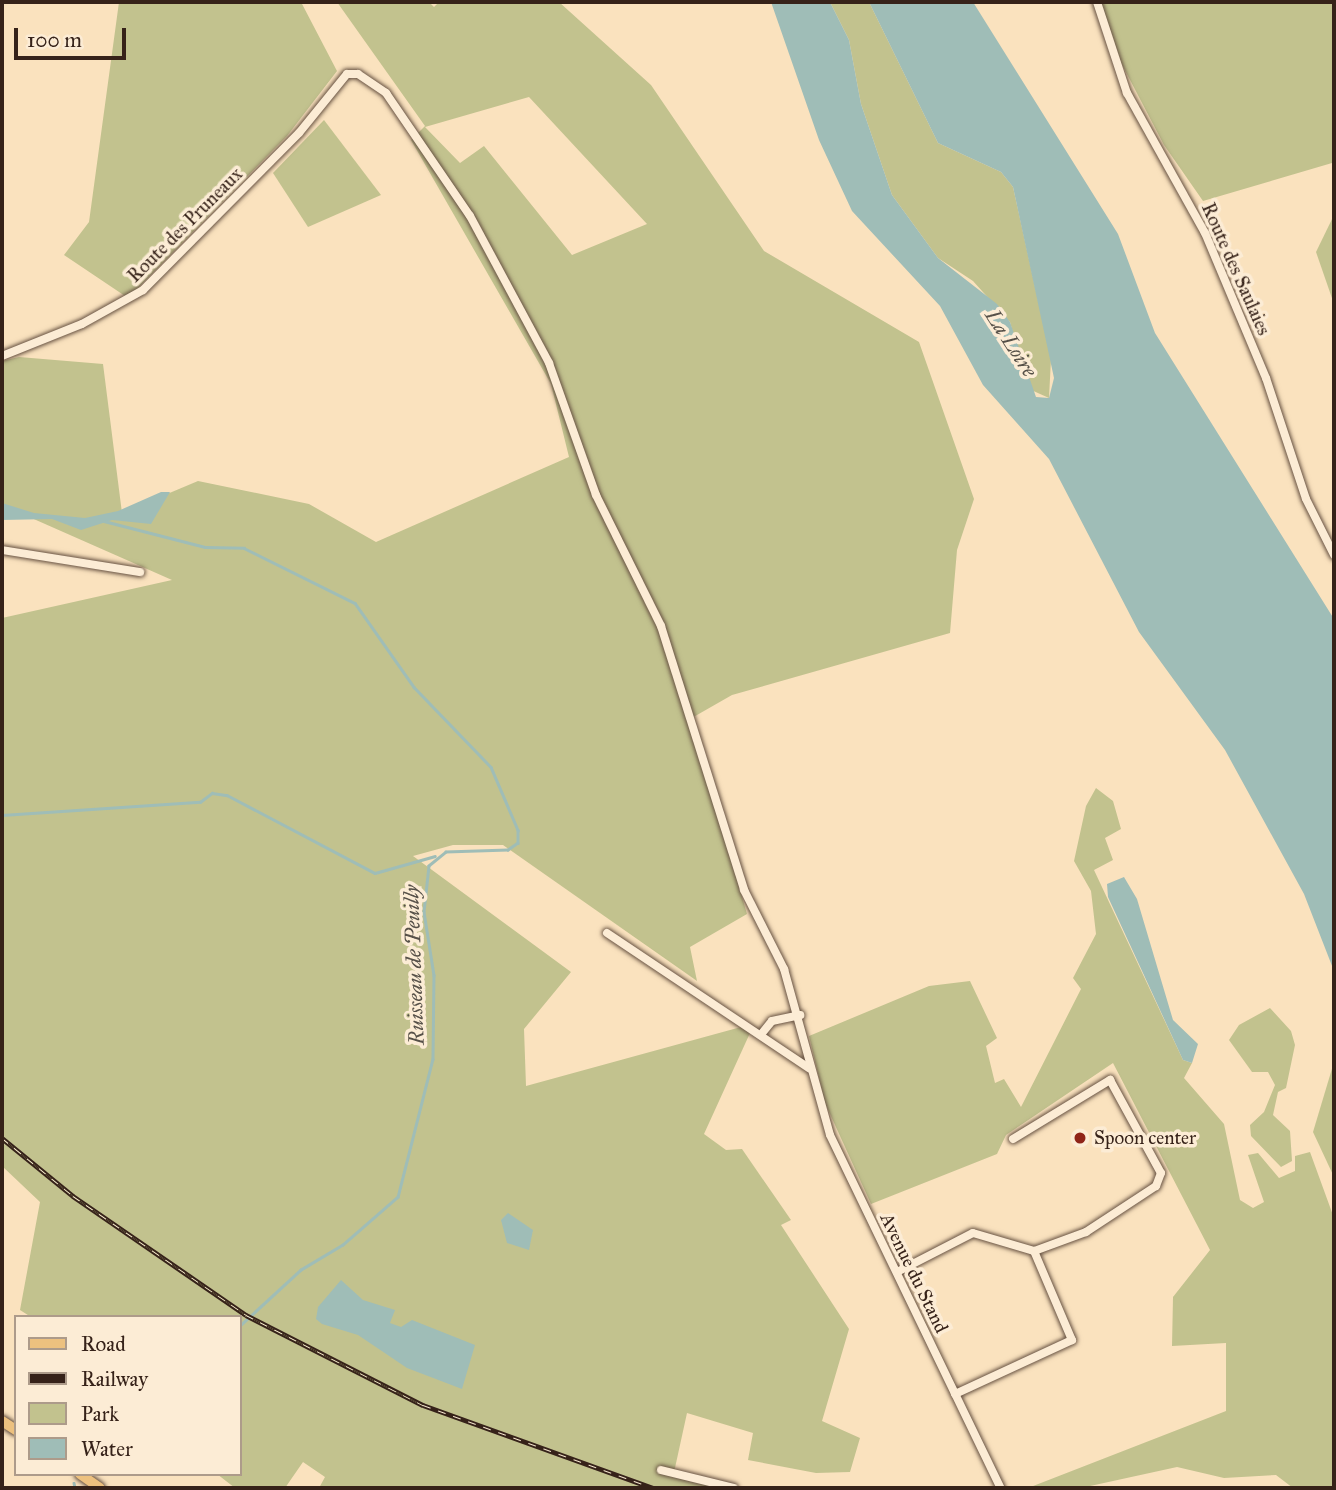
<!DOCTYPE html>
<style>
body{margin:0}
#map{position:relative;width:1336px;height:1490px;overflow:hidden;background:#fae2be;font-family:"IM FELL Great Primer",serif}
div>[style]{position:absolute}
.green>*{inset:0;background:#c2c28e}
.water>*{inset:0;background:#9fbdb7}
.stream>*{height:2.5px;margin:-1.25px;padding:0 1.25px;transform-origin:1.25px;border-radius:1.25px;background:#9fbdb7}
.roads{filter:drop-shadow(0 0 2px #675242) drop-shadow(0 0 2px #675242)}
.minor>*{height:8px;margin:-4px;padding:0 4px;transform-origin:4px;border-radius:4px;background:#fcecd5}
.major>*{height:10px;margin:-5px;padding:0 5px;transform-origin:5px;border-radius:5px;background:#edc17f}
.rail>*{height:5px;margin-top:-2.5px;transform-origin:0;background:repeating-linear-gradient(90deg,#fcecd5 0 8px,#362219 0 16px);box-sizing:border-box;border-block:2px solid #362219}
.dots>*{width:19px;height:19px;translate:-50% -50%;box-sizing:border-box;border:4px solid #fcecd5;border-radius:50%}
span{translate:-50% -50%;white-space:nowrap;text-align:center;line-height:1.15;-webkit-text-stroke:7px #fcecd5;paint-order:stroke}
.street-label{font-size:19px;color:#362219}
.poi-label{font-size:19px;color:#362219}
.left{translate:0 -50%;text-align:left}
.water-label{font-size:21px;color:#565048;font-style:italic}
.frame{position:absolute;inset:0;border:4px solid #362219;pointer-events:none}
.legend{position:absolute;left:14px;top:1315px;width:228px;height:161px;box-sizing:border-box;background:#fcecd5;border:2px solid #ad9b8a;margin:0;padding:9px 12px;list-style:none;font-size:21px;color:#362219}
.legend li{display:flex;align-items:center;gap:14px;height:35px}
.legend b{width:35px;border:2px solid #ad9b8a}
.scale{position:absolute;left:14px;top:28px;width:112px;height:32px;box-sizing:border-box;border:4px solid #362219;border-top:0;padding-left:9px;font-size:21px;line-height:24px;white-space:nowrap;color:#362219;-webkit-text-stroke:5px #fcecd5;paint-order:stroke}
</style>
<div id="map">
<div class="green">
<i style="clip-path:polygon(119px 2px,301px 2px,337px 71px,287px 136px,128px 298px,64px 255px,89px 222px)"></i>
<i style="clip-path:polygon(evenodd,337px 2px,429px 2px,434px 7px,439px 2px,559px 2px,651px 85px,764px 251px,919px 342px,974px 499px,957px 550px,950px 633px,732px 695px,690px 719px,747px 914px,690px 947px,697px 981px,503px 845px,453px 845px,413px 856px,571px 972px,524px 1029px,526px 1086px,741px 1027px,750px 1033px,704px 1134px,726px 1150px,742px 1149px,791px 1220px,781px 1225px,849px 1329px,822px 1421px,860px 1438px,850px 1472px,816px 1473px,748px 1460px,753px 1433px,687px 1413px,673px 1477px,717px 1488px,319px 1488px,325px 1477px,303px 1462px,285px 1488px,235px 1488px,217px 1474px,240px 1474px,240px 1317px,31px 1317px,20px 1310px,40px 1202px,2px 1166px,2px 618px,172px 580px,2px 505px,2px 361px,19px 357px,103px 364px,122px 513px,198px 481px,309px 504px,376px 542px,569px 457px,551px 384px,411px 140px,425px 126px,337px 2px,529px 97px,647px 224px,572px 255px,484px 146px,460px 163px,425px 127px,529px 97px)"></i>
<i style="clip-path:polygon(830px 2px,869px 2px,938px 143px,1001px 172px,1013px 187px,1051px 359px,1049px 398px,1029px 389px,1010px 322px,973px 281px,938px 258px,892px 195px,861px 104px,849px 40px)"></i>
<i style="clip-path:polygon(1100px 2px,1334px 2px,1334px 178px,1332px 163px,1203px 201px,1164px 145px,1116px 53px)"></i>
<i style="clip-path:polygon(324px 120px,381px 195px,308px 227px,273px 173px)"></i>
<i style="clip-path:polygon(1334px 215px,1334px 304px,1316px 252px)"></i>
<i style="clip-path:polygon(1096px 788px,1113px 801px,1121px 829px,1105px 838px,1113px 860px,1094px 870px,1183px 1060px,1192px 1063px,1184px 1078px,1224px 1124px,1240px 1200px,1253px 1208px,1264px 1202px,1248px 1155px,1258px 1153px,1279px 1178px,1295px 1171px,1295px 1156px,1310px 1152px,1334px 1218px,1334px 1488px,1293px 1488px,1276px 1475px,1224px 1478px,1177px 1467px,1081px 1488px,1028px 1488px,1226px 1411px,1226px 1343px,1172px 1346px,1173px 1297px,1210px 1250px,1113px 1063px,1006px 1135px,997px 1154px,871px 1204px,825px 1103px,809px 1036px,929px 986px,970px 981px,997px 1038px,986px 1046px,995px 1083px,1004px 1079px,1021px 1107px,1081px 989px,1073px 978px,1096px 934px,1091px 891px,1074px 861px,1086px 806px)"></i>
<i style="clip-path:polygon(1270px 1008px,1291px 1031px,1295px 1045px,1286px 1088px,1278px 1092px,1273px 1115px,1290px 1131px,1292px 1161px,1281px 1167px,1251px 1136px,1250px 1125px,1264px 1112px,1275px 1085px,1268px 1072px,1252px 1072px,1229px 1040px,1239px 1025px)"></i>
<i style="clip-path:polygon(1334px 1062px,1334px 1177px,1313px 1132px)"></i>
</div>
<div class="water">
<i style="clip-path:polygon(771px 2px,830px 2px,849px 40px,861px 104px,892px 195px,938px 258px,997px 304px,1010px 322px,1036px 397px,1049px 398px,1054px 378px,1013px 187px,1001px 172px,938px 143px,869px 2px,973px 2px,1118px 234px,1155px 333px,1334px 619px,1334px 971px,1304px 894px,1225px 750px,1139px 632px,1049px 459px,983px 385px,940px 306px,852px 211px,819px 140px)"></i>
<i style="clip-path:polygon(161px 492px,170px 492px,151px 524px,112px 520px,81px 530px,52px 519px,2px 520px,2px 503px,34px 513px,85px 518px,118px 511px)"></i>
<i style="clip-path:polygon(1124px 877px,1137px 899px,1173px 1020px,1198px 1044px,1192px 1063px,1183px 1060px,1108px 897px,1107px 884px)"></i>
<i style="clip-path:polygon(508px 1213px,533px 1230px,529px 1250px,507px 1243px,501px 1220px)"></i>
<i style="clip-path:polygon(341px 1280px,363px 1300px,395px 1310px,390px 1323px,401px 1327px,412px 1320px,475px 1345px,462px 1389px,407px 1368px,358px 1335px,322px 1324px,316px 1319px,318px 1307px)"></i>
</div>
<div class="stream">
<i style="left:104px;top:521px;width:104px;rotate:14.4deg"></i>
<i style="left:205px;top:547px;width:39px;rotate:1deg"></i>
<i style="left:244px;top:548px;width:124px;rotate:26.4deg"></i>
<i style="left:355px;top:603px;width:103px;rotate:54.9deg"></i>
<i style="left:414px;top:687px;width:111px;rotate:46.1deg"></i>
<i style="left:491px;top:767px;width:69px;rotate:66.8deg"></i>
<i style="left:518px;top:830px;width:13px;rotate:90deg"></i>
<i style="left:518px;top:843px;width:12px;rotate:145deg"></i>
<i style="left:508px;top:850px;width:62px;rotate:178.2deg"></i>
<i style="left:446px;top:852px;width:22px;rotate:141deg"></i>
<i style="left:429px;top:866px;width:46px;rotate:96.2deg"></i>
<i style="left:424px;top:912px;width:64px;rotate:81deg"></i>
<i style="left:434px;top:975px;width:84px;rotate:90.7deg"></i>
<i style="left:433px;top:1059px;width:142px;rotate:104.2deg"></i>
<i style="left:398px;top:1197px;width:73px;rotate:138.9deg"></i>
<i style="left:343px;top:1245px;width:49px;rotate:149.2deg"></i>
<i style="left:301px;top:1270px;width:83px;rotate:137.4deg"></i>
<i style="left:2px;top:815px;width:198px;rotate:-3.8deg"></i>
<i style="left:200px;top:802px;width:15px;rotate:-37deg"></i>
<i style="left:212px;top:793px;width:15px;rotate:8deg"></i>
<i style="left:227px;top:795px;width:167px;rotate:27.8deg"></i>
<i style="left:375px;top:873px;width:62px;rotate:-15.8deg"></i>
<i style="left:74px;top:1483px;width:5px;rotate:79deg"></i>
</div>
<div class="roads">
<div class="minor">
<i style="left:1097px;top:2px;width:96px;rotate:71.8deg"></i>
<i style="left:1127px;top:93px;width:160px;rotate:60.9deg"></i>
<i style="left:1205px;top:233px;width:157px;rotate:67.2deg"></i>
<i style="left:1266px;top:378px;width:127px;rotate:71.7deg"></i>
<i style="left:1306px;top:499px;width:63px;rotate:63.4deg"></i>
<i style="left:2px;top:356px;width:86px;rotate:-21.8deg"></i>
<i style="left:82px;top:324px;width:70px;rotate:-29.1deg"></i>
<i style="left:143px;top:290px;width:221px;rotate:-45.2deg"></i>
<i style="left:299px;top:133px;width:76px;rotate:-50.9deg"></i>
<i style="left:347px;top:74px;width:11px"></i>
<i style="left:358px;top:74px;width:34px;rotate:34deg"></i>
<i style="left:386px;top:93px;width:149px;rotate:55.7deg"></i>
<i style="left:470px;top:216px;width:167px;rotate:61.7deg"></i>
<i style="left:549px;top:363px;width:140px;rotate:70.4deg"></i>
<i style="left:596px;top:495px;width:146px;rotate:63.6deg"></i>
<i style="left:661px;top:626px;width:277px;rotate:72.5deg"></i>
<i style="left:744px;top:890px;width:89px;rotate:63.1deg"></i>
<i style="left:784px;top:969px;width:172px;rotate:74.5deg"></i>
<i style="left:830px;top:1135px;width:392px;rotate:64.2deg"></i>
<i style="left:2px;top:550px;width:140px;rotate:9.1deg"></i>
<i style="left:607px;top:933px;width:243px;rotate:33.8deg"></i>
<i style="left:763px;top:1032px;width:14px;rotate:-51deg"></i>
<i style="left:772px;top:1021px;width:29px;rotate:-12deg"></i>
<i style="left:1013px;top:1139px;width:114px;rotate:-31.3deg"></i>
<i style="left:1110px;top:1080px;width:106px;rotate:61.3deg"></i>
<i style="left:1161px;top:1173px;width:14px;rotate:111deg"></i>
<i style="left:1156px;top:1186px;width:84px;rotate:146.7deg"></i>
<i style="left:1086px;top:1232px;width:55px;rotate:159.9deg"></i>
<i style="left:897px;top:1272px;width:85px;rotate:-27.2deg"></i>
<i style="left:973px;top:1233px;width:64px;rotate:16.4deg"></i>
<i style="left:1034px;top:1251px;width:97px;rotate:66.9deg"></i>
<i style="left:1072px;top:1340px;width:129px;rotate:155.2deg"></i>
<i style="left:661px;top:1470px;width:75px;rotate:13.9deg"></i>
</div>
<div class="major">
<i style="left:2px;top:1421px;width:17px;rotate:33deg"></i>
<i style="left:80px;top:1474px;width:24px;rotate:35deg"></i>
</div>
</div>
<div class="rail">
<i style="left:2px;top:1138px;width:92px;rotate:39.2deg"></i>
<i style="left:73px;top:1196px;width:210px;rotate:34.5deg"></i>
<i style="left:246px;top:1315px;width:199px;rotate:27deg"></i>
<i style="left:423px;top:1405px;width:245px;rotate:19.8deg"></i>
</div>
<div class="dots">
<i style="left:1080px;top:1138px;background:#8f2418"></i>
</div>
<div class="street-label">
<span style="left:185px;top:225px;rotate:-45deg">Route des Pruneaux</span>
<span style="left:1236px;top:269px;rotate:66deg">Route des Saulaies</span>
<span style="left:914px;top:1273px;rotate:64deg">Avenue du Stand</span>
</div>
<div class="poi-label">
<span class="left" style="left:1094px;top:1138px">Spoon center</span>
</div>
<div class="water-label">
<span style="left:1011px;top:343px;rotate:57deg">La Loire</span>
<span style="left:414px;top:965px;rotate:-92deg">Ruisseau de Peuilly</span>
</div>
<div class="frame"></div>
<ul class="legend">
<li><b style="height:9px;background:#edc17f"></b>Road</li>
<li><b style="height:9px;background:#362219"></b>Railway</li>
<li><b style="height:19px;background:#c2c28e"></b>Park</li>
<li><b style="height:19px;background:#9fbdb7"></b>Water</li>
</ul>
<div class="scale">100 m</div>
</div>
